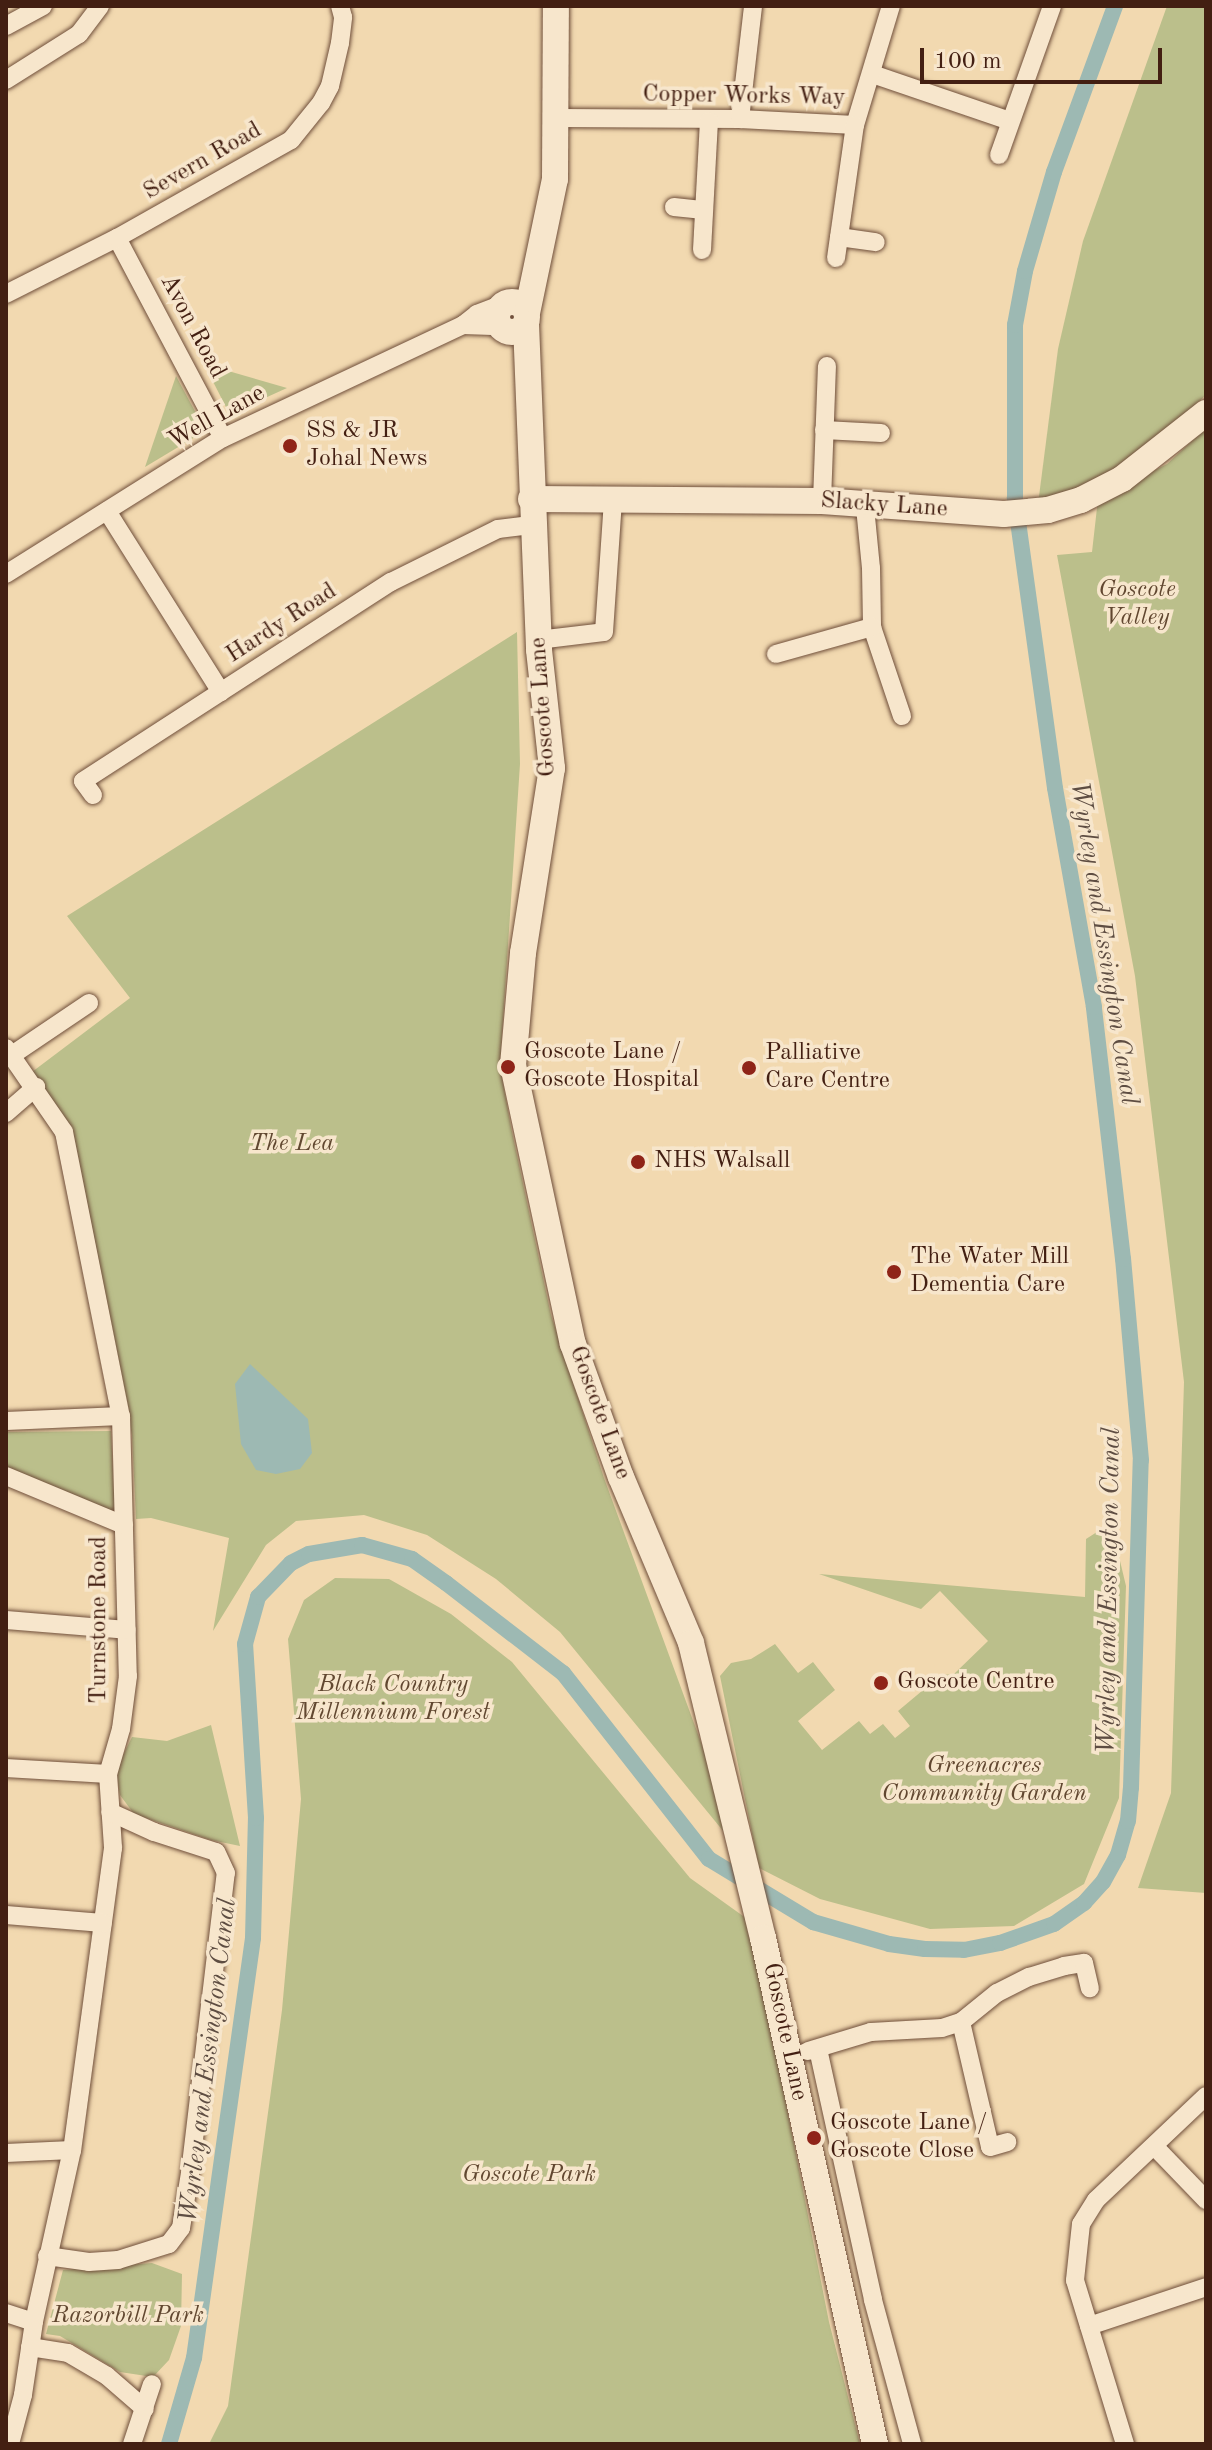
<!DOCTYPE html>
<style>
body{margin:0}
#map{position:relative;width:1212px;height:2450px;overflow:hidden;background:#f2d9b0;font-family:"Old Standard TT",serif}
div>[style]{position:absolute}
.green>*{inset:0;background:#bbbf8b}
.water>*{inset:0;background:#9db9b3}
.canal>*{height:16px;margin:-8px;padding:0 8px;transform-origin:8px;border-radius:8px;background:#9db9b3}
.roads{filter:drop-shadow(0 0 2px #6f4e3a) drop-shadow(0 0 2px #6f4e3a)}
.street>*{height:18px;margin:-9px;padding:0 9px;transform-origin:9px;border-radius:9px;background:#f7e6cc}
.secondary>*{height:26px;margin:-13px;padding:0 13px;transform-origin:13px;border-radius:13px;background:#f7e6cc}
.secondary>.ring{margin:-13px;padding:0;box-sizing:content-box;background:none;border:26px solid #f7e6cc;border-radius:50%}
.dots>*{width:22px;height:22px;translate:-50% -50%;box-sizing:border-box;border:4px solid #f7e6cc;border-radius:50%}
span{translate:-50% -50%;white-space:nowrap;text-align:center;line-height:1.15;-webkit-text-stroke:7px #f7e6cc;paint-order:stroke}
.street-label{font-size:24px;color:#431f12}
.poi-label{font-size:24px;color:#431f12}
.left{translate:0 -50%;text-align:left}
.park-label{font-size:24px;color:#614730;font-style:italic}
.water-label{font-size:26px;color:#5e4d42;font-style:italic}
.frame{position:absolute;inset:0;border:8px solid #431f12;pointer-events:none}
.scale{position:absolute;left:920px;top:48px;width:242px;height:36px;box-sizing:border-box;border:4px solid #431f12;border-top:0;padding-left:10px;font-size:24px;line-height:28px;white-space:nowrap;color:#431f12;-webkit-text-stroke:6px #f7e6cc;paint-order:stroke}
</style>
<div id="map">
<div class="green">
<i style="clip-path:polygon(1167px 6px,1206px 6px,1206px 395px,1116px 476px,1038px 504px,1058px 349px,1083px 241px)"></i>
<i style="clip-path:polygon(204px 364px,287px 388px,234px 412px,228px 411px)"></i>
<i style="clip-path:polygon(176px 376px,203px 426px,200px 434px,145px 467px)"></i>
<i style="clip-path:polygon(1206px 428px,1206px 1893px,1138px 1888px,1171px 1793px,1184px 1382px,1135px 976px,1057px 555px,1092px 552px,1098px 499px,1167px 464px)"></i>
<i style="clip-path:polygon(517px 632px,520px 764px,500px 1066px,511px 1127px,551px 1315px,604px 1478px,742px 1854px,560px 1632px,496px 1579px,427px 1535px,364px 1515px,296px 1521px,266px 1545px,213px 1631px,229px 1538px,151px 1518px,136px 1519px,132px 1435px,64px 1132px,28px 1075px,130px 998px,67px 916px)"></i>
<i style="clip-path:polygon(111px 1431px,115px 1512px,6px 1470px,6px 1432px)"></i>
<i style="clip-path:polygon(1111px 1523px,1126px 1586px,1119px 1798px,1084px 1884px,1014px 1926px,930px 1929px,820px 1899px,759px 1868px,720px 1676px,731px 1663px,751px 1659px,775px 1644px,798px 1673px,813px 1662px,835px 1690px,798px 1721px,822px 1750px,859px 1721px,870px 1734px,883px 1724px,895px 1738px,910px 1726px,898px 1711px,941px 1675px,954px 1674px,988px 1641px,940px 1591px,921px 1609px,819px 1574px,1085px 1597px,1086px 1539px)"></i>
<i style="clip-path:polygon(335px 1578px,389px 1579px,451px 1614px,512px 1662px,690px 1878px,750px 1921px,829px 2322px,860px 2444px,209px 2444px,228px 2406px,282px 2010px,301px 1799px,288px 1639px,304px 1600px)"></i>
<i style="clip-path:polygon(211px 1725px,240px 1846px,211px 1840px,134px 1814px,120px 1795px,117px 1778px,120px 1761px,132px 1737px,167px 1741px)"></i>
<i style="clip-path:polygon(152px 2263px,182px 2274px,181px 2326px,169px 2360px,153px 2377px,120px 2372px,60px 2336px,46px 2334px,63px 2270px)"></i>
</div>
<div class="water">
<i style="clip-path:polygon(250px 1364px,308px 1419px,312px 1453px,300px 1469px,276px 1474px,256px 1470px,241px 1444px,235px 1384px)"></i>
</div>
<div class="canal">
<i style="left:169px;top:2444px;width:90px;rotate:-73.8deg"></i>
<i style="left:194px;top:2358px;width:424px;rotate:-82deg"></i>
<i style="left:253px;top:1938px;width:120px;rotate:-88.6deg"></i>
<i style="left:256px;top:1818px;width:174px;rotate:-93.6deg"></i>
<i style="left:245px;top:1644px;width:49px;rotate:-74.5deg"></i>
<i style="left:258px;top:1597px;width:47px;rotate:-45.9deg"></i>
<i style="left:291px;top:1563px;width:20px;rotate:-27deg"></i>
<i style="left:309px;top:1554px;width:54px;rotate:-9.6deg"></i>
<i style="left:362px;top:1545px;width:52px;rotate:15.6deg"></i>
<i style="left:412px;top:1559px;width:42px;rotate:35.2deg"></i>
<i style="left:446px;top:1583px;width:148px;rotate:37.6deg"></i>
<i style="left:563px;top:1673px;width:236px;rotate:51.9deg"></i>
<i style="left:709px;top:1859px;width:122px;rotate:31.2deg"></i>
<i style="left:813px;top:1922px;width:79px;rotate:16.1deg"></i>
<i style="left:889px;top:1944px;width:36px;rotate:8deg"></i>
<i style="left:925px;top:1949px;width:39px;rotate:1deg"></i>
<i style="left:964px;top:1950px;width:37px;rotate:-11deg"></i>
<i style="left:1000px;top:1943px;width:57px;rotate:-19.4deg"></i>
<i style="left:1054px;top:1924px;width:37px;rotate:-35deg"></i>
<i style="left:1084px;top:1903px;width:28px;rotate:-48deg"></i>
<i style="left:1103px;top:1882px;width:31px;rotate:-61deg"></i>
<i style="left:1118px;top:1855px;width:35px;rotate:-74deg"></i>
<i style="left:1128px;top:1821px;width:33px;rotate:-85deg"></i>
<i style="left:1131px;top:1788px;width:328px;rotate:-88.3deg"></i>
<i style="left:1141px;top:1460px;width:202px;rotate:-95.1deg"></i>
<i style="left:1123px;top:1259px;width:254px;rotate:-96.6deg"></i>
<i style="left:1094px;top:1007px;width:222px;rotate:-100.1deg"></i>
<i style="left:1055px;top:788px;width:293px;rotate:-97.9deg"></i>
<i style="left:1015px;top:498px;width:173px;rotate:-90deg"></i>
<i style="left:1015px;top:325px;width:55px;rotate:-79.5deg"></i>
<i style="left:1025px;top:271px;width:103px;rotate:-73.7deg"></i>
<i style="left:1054px;top:172px;width:177px;rotate:-69.8deg"></i>
</div>
<div class="roads">
<div class="street">
<i style="left:6px;top:26px;width:42px;rotate:-28.4deg"></i>
<i style="left:872px;top:74px;width:146px;rotate:18.8deg"></i>
<i style="left:6px;top:80px;width:86px;rotate:-32.2deg"></i>
<i style="left:79px;top:34px;width:35px;rotate:-53deg"></i>
<i style="left:558px;top:118px;width:182px;rotate:0.3deg"></i>
<i style="left:740px;top:119px;width:115px;rotate:3deg"></i>
<i style="left:855px;top:125px;width:124px;rotate:-73.2deg"></i>
<i style="left:740px;top:119px;width:114px;rotate:-83.4deg"></i>
<i style="left:999px;top:155px;width:158px;rotate:-70.4deg"></i>
<i style="left:674px;top:207px;width:30px;rotate:6deg"></i>
<i style="left:839px;top:237px;width:37px;rotate:8deg"></i>
<i style="left:117px;top:238px;width:226px;rotate:62.1deg"></i>
<i style="left:702px;top:250px;width:129px;rotate:-86.9deg"></i>
<i style="left:836px;top:258px;width:134px;rotate:-81.9deg"></i>
<i style="left:6px;top:294px;width:124px;rotate:-26.8deg"></i>
<i style="left:117px;top:238px;width:200px;rotate:-29.4deg"></i>
<i style="left:291px;top:140px;width:48px;rotate:-51deg"></i>
<i style="left:321px;top:103px;width:19px;rotate:-62deg"></i>
<i style="left:330px;top:86px;width:44px;rotate:-76.9deg"></i>
<i style="left:340px;top:43px;width:26px;rotate:-83deg"></i>
<i style="left:343px;top:17px;width:11px;rotate:-105deg"></i>
<i style="left:463px;top:325px;width:37px;rotate:2deg"></i>
<i style="left:824px;top:430px;width:57px;rotate:3deg"></i>
<i style="left:822px;top:501px;width:135px;rotate:-87.9deg"></i>
<i style="left:865px;top:507px;width:61px;rotate:84.4deg"></i>
<i style="left:871px;top:568px;width:59px;rotate:89deg"></i>
<i style="left:872px;top:627px;width:94px;rotate:71.4deg"></i>
<i style="left:107px;top:511px;width:214px;rotate:57.8deg"></i>
<i style="left:6px;top:574px;width:256px;rotate:-32.1deg"></i>
<i style="left:223px;top:438px;width:265px;rotate:-25.2deg"></i>
<i style="left:463px;top:325px;width:18px;rotate:-38deg"></i>
<i style="left:477px;top:314px;width:26px;rotate:-21deg"></i>
<i style="left:538px;top:640px;width:66px;rotate:-6.9deg"></i>
<i style="left:604px;top:632px;width:132px;rotate:-86.1deg"></i>
<i style="left:776px;top:654px;width:100px;rotate:-15.7deg"></i>
<i style="left:93px;top:795px;width:17px;rotate:-126deg"></i>
<i style="left:83px;top:781px;width:367px;rotate:-32.9deg"></i>
<i style="left:391px;top:582px;width:119px;rotate:-26.4deg"></i>
<i style="left:498px;top:529px;width:35px;rotate:-7deg"></i>
<i style="left:6px;top:1048px;width:102px;rotate:55.4deg"></i>
<i style="left:64px;top:1132px;width:290px;rotate:78.7deg"></i>
<i style="left:121px;top:1416px;width:260px;rotate:88.5deg"></i>
<i style="left:128px;top:1676px;width:53px;rotate:97.5deg"></i>
<i style="left:121px;top:1729px;width:47px;rotate:106.1deg"></i>
<i style="left:108px;top:1774px;width:74px;rotate:86.1deg"></i>
<i style="left:113px;top:1848px;width:305px;rotate:97.7deg"></i>
<i style="left:72px;top:2150px;width:176px;rotate:102.5deg"></i>
<i style="left:34px;top:2322px;width:74px;rotate:98.6deg"></i>
<i style="left:23px;top:2395px;width:51px;rotate:104.9deg"></i>
<i style="left:12px;top:1055px;width:93px;rotate:-34deg"></i>
<i style="left:6px;top:1113px;width:40px;rotate:-41deg"></i>
<i style="left:6px;top:1421px;width:115px;rotate:-2.5deg"></i>
<i style="left:6px;top:1476px;width:128px;rotate:22.6deg"></i>
<i style="left:6px;top:1620px;width:121px;rotate:4.7deg"></i>
<i style="left:6px;top:1768px;width:102px;rotate:3.4deg"></i>
<i style="left:6px;top:1915px;width:97px;rotate:4.7deg"></i>
<i style="left:961px;top:2022px;width:128px;rotate:76.9deg"></i>
<i style="left:990px;top:2147px;width:18px;rotate:-16deg"></i>
<i style="left:818px;top:2049px;width:257px;rotate:77.6deg"></i>
<i style="left:873px;top:2300px;width:149px;rotate:74.8deg"></i>
<i style="left:808px;top:2051px;width:66px;rotate:-16.8deg"></i>
<i style="left:871px;top:2032px;width:71px;rotate:-3.2deg"></i>
<i style="left:942px;top:2028px;width:20px;rotate:-18deg"></i>
<i style="left:961px;top:2022px;width:46px;rotate:-38.9deg"></i>
<i style="left:997px;top:1993px;width:36px;rotate:-27deg"></i>
<i style="left:1029px;top:1977px;width:37px;rotate:-17deg"></i>
<i style="left:1064px;top:1966px;width:20px;rotate:-9deg"></i>
<i style="left:1084px;top:1963px;width:26px;rotate:77deg"></i>
<i style="left:1155px;top:2147px;width:74px;rotate:46.1deg"></i>
<i style="left:6px;top:2153px;width:66px;rotate:-2.6deg"></i>
<i style="left:47px;top:2256px;width:42px;rotate:8.1deg"></i>
<i style="left:89px;top:2262px;width:29px;rotate:-4deg"></i>
<i style="left:118px;top:2260px;width:53px;rotate:-17.4deg"></i>
<i style="left:169px;top:2244px;width:20px;rotate:-53deg"></i>
<i style="left:181px;top:2228px;width:56px;rotate:-80.7deg"></i>
<i style="left:190px;top:2173px;width:302px;rotate:-83.2deg"></i>
<i style="left:226px;top:1873px;width:23px;rotate:-115deg"></i>
<i style="left:216px;top:1852px;width:65px;rotate:-162.1deg"></i>
<i style="left:154px;top:1832px;width:48px;rotate:-155.6deg"></i>
<i style="left:6px;top:2313px;width:29px;rotate:18deg"></i>
<i style="left:1089px;top:2326px;width:123px;rotate:-18.4deg"></i>
<i style="left:30px;top:2347px;width:38px;rotate:9deg"></i>
<i style="left:68px;top:2353px;width:45px;rotate:30.5deg"></i>
<i style="left:107px;top:2376px;width:50px;rotate:41deg"></i>
<i style="left:132px;top:2444px;width:63px;rotate:-71.6deg"></i>
<i style="left:1125px;top:2444px;width:171px;rotate:-107deg"></i>
<i style="left:1075px;top:2280px;width:56px;rotate:-83.9deg"></i>
<i style="left:1081px;top:2224px;width:28px;rotate:-58deg"></i>
<i style="left:1096px;top:2200px;width:151px;rotate:-43.4deg"></i>
</div>
<div class="secondary">
<i class="ring" style="left:497px;top:302px;width:4px;height:4px"></i>
<i style="left:527px;top:313px;width:137px;rotate:-78.2deg"></i>
<i style="left:555px;top:179px;width:173px;rotate:-89.7deg"></i>
<i style="left:526px;top:324px;width:326px;rotate:87.7deg"></i>
<i style="left:539px;top:650px;width:119px;rotate:83.7deg"></i>
<i style="left:552px;top:768px;width:187px;rotate:98.9deg"></i>
<i style="left:523px;top:953px;width:112px;rotate:95.1deg"></i>
<i style="left:513px;top:1065px;width:285px;rotate:77.9deg"></i>
<i style="left:573px;top:1344px;width:141px;rotate:70.2deg"></i>
<i style="left:621px;top:1477px;width:180px;rotate:67.1deg"></i>
<i style="left:691px;top:1643px;width:304px;rotate:76.3deg"></i>
<i style="left:763px;top:1938px;width:518px;rotate:77.52deg"></i>
<i style="left:531px;top:499px;width:291px;rotate:0.4deg"></i>
<i style="left:822px;top:501px;width:182px;rotate:4.1deg"></i>
<i style="left:1004px;top:514px;width:44px;rotate:-5.2deg"></i>
<i style="left:1048px;top:510px;width:34px;rotate:-17deg"></i>
<i style="left:1081px;top:500px;width:46px;rotate:-27.1deg"></i>
<i style="left:1122px;top:479px;width:107px;rotate:-38.2deg"></i>
</div>
</div>
<div class="dots">
<i style="left:290px;top:446px;background:#8f2418"></i>
<i style="left:508px;top:1067px;background:#8f2418"></i>
<i style="left:749px;top:1068px;background:#8f2418"></i>
<i style="left:638px;top:1162px;background:#8f2418"></i>
<i style="left:894px;top:1272px;background:#8f2418"></i>
<i style="left:881px;top:1683px;background:#8f2418"></i>
<i style="left:814px;top:2138px;background:#8f2418"></i>
</div>
<div class="street-label">
<span style="left:744px;top:97px;rotate:1deg">Copper Works Way</span>
<span style="left:203px;top:162px;rotate:-30deg">Severn Road</span>
<span style="left:192px;top:327px;rotate:62deg">Avon Road</span>
<span style="left:217px;top:418px;rotate:-29deg">Well Lane</span>
<span style="left:884px;top:506px;rotate:4deg">Slacky Lane</span>
<span style="left:282px;top:624px;rotate:-33deg">Hardy Road</span>
<span style="left:544px;top:707px;rotate:-94deg">Goscote Lane</span>
<span style="left:599px;top:1413px;rotate:70deg">Goscote Lane</span>
<span style="left:100px;top:1620px;rotate:-90deg">Turnstone Road</span>
<span style="left:784px;top:2032px;rotate:78deg">Goscote Lane</span>
</div>
<div class="poi-label">
<span class="left" style="left:306px;top:446px">SS &amp; JR<br>Johal News</span>
<span class="left" style="left:524px;top:1067px">Goscote Lane /<br>Goscote Hospital</span>
<span class="left" style="left:765px;top:1068px">Palliative<br>Care Centre</span>
<span class="left" style="left:654px;top:1162px">NHS Walsall</span>
<span class="left" style="left:910px;top:1272px">The Water Mill<br>Dementia Care</span>
<span class="left" style="left:897px;top:1683px">Goscote Centre</span>
<span class="left" style="left:830px;top:2138px">Goscote Lane /<br>Goscote Close</span>
</div>
<div class="park-label">
<span style="left:1137px;top:605px">Goscote<br>Valley</span>
<span style="left:292px;top:1145px">The Lea</span>
<span style="left:393px;top:1700px">Black Country<br>Millennium Forest</span>
<span style="left:984px;top:1781px">Greenacres<br>Community Garden</span>
<span style="left:529px;top:2176px">Goscote Park</span>
<span style="left:128px;top:2317px">Razorbill Park</span>
</div>
<div class="water-label">
<span style="left:1103px;top:943px;rotate:81deg">Wyrley and Essington Canal</span>
<span style="left:1110px;top:1591px;rotate:-89deg">Wyrley and Essington Canal</span>
<span style="left:209px;top:2061px;rotate:-83deg">Wyrley and Essington Canal</span>
</div>
<div class="frame"></div>
<div class="scale">100 m</div>
</div>
